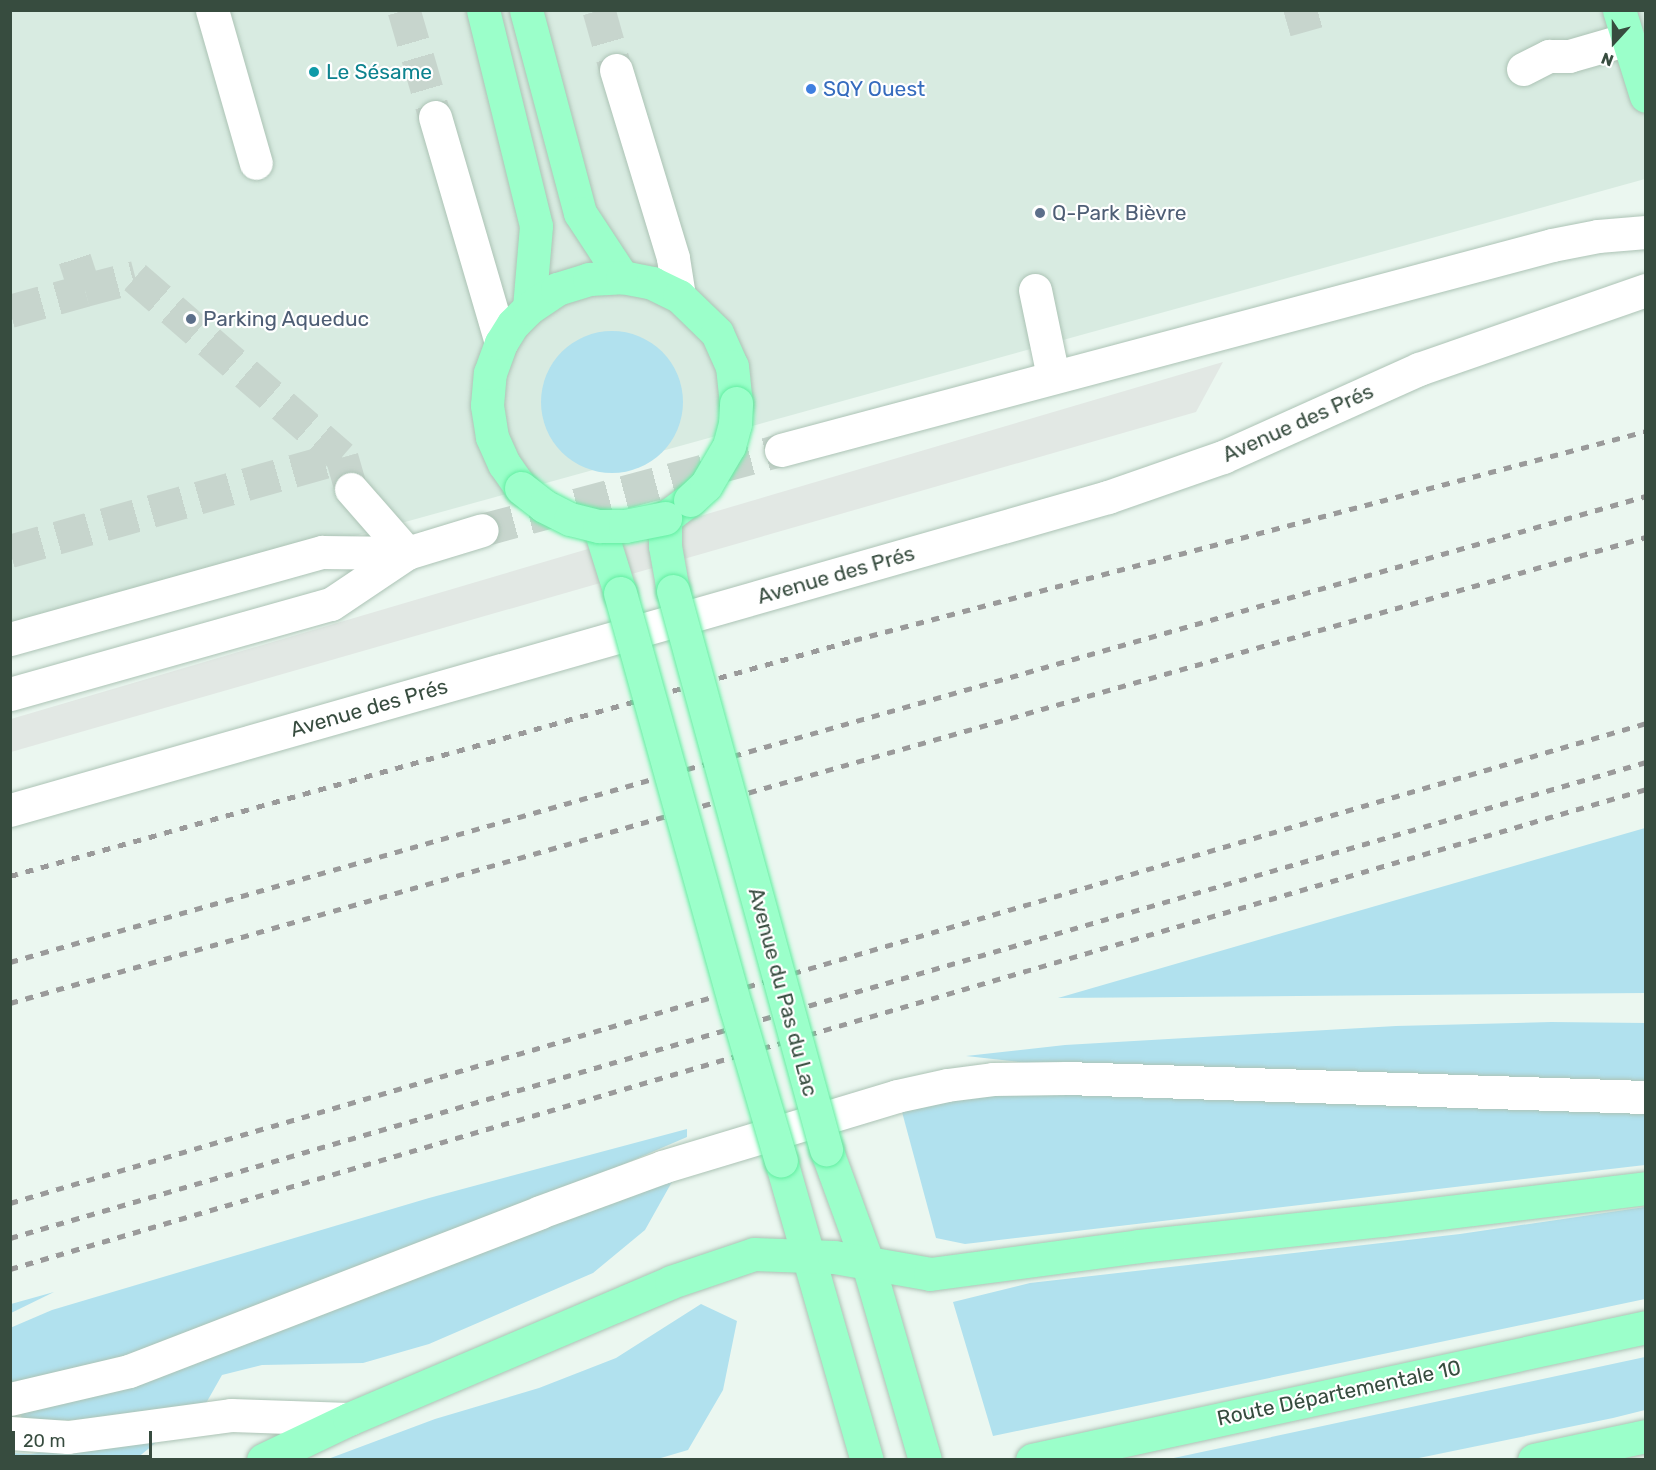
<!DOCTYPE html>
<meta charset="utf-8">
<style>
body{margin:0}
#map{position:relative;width:1656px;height:1470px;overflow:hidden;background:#ebf7f0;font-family:Rubik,sans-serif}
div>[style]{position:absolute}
.residential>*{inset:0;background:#d8ebe1}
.green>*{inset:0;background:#b1e1ee}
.round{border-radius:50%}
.parking>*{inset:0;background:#e2e8e4}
.minor-tunnel>*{height:33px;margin-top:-16.5px;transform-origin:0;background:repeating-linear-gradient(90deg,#c7d5cd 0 33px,transparent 0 49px)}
.roads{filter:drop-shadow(0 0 2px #acc3b5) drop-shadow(0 0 2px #acc3b5)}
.minor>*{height:33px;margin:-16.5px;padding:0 16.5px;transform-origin:16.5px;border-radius:16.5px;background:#fff}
.major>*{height:33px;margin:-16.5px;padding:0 16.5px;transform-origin:16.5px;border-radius:16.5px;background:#9bffca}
.rail>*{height:4.5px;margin-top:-2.25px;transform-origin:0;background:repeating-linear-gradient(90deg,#9a9a9a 0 8px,transparent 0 16px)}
.bridges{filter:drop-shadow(0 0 2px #61efa1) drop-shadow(0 0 2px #61efa1)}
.major-bridge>*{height:33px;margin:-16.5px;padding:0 16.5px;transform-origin:16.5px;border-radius:16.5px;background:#9bffca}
.dots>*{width:16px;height:16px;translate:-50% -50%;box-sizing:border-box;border:3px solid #fff;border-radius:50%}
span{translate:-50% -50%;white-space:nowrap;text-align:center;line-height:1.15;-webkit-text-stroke:4.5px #fff;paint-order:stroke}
.culture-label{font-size:21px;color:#0d838f}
.left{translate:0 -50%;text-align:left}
.shop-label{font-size:21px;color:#366cbe}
.service-label{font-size:21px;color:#4e5e75}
.street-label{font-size:21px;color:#374c3f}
.frame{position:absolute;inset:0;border:12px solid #374c3f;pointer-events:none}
.north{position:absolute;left:1584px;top:12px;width:60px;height:60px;-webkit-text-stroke:4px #fff;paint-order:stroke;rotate:201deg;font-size:16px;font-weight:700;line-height:24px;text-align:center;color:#374c3f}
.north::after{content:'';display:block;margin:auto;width:21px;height:27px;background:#374c3f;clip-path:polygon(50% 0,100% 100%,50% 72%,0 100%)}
.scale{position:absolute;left:12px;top:1431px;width:140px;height:27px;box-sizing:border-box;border:3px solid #374c3f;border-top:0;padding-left:8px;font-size:18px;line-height:21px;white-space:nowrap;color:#374c3f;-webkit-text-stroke:4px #fff;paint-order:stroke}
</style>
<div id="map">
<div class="residential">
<i style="clip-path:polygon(11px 11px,1645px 11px,1645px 179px,11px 631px)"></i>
</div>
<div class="green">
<i class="round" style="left:541px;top:331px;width:142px;height:142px"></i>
<i style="clip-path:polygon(1645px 828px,1645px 993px,1058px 998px)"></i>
<i style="clip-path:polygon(1551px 1022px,1646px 1023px,1645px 1084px,1046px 1065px,966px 1056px,1065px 1045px,1396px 1026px)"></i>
<i style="clip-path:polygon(1038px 1092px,1645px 1113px,1645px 1165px,965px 1244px,936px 1238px,902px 1112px,957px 1098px)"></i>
<i style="clip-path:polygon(687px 1129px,687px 1137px,601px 1174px,203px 1334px,11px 1387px,10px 1328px,52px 1310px,429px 1198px)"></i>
<i style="clip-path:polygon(673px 1180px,645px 1230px,593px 1273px,429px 1344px,363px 1363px,262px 1365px,222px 1375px,205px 1405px,136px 1417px,26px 1422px,21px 1417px,22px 1412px,414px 1275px)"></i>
<i style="clip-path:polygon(1645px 1207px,1645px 1299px,993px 1436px,953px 1302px,1030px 1283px,1460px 1234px)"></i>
<i style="clip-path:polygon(54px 1292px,11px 1313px,11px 1304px)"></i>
<i style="clip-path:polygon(701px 1304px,737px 1321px,723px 1390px,688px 1450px,654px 1460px,328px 1459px,435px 1419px,539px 1388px,616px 1358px)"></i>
<i style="clip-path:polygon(1645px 1357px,1645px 1410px,1613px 1418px,1414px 1459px,1169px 1459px)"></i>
<i style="clip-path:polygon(119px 1439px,159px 1440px,136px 1459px,11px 1459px,10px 1453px,31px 1454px)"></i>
</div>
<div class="parking">
<i style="clip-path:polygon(1223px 362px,1196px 412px,11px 752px,11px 719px)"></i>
</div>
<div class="minor-tunnel">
<i style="left:404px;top:10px;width:111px;rotate:73.8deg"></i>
<i style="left:599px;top:10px;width:62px;rotate:74.2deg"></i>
<i style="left:1286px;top:20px;width:37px;rotate:-16deg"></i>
<i style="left:85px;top:290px;width:52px;rotate:-14.6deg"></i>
<i style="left:135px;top:277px;width:274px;rotate:41deg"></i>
<i style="left:10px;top:311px;width:78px;rotate:-15.6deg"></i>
<i style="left:85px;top:290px;width:48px;rotate:-108.1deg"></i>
<i style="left:482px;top:530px;width:310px;rotate:-15deg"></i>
<i style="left:10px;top:551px;width:345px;rotate:-15.8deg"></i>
<i style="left:342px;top:457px;width:33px;rotate:74deg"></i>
</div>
<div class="roads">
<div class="minor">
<i style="left:212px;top:10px;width:159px;rotate:74deg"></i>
<i style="left:1523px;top:69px;width:29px;rotate:-27deg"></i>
<i style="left:1549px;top:56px;width:20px"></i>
<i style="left:1569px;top:56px;width:61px;rotate:-16.1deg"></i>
<i style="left:616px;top:70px;width:196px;rotate:73.1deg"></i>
<i style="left:673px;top:258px;width:38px;rotate:81deg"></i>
<i style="left:435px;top:117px;width:235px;rotate:73.7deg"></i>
<i style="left:1035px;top:290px;width:88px;rotate:78.2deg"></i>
<i style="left:781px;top:450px;width:798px;rotate:-14.89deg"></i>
<i style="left:1552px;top:245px;width:47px;rotate:-11.1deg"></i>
<i style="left:1598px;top:236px;width:48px;rotate:-4.8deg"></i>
<i style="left:351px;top:489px;width:85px;rotate:48.8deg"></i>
<i style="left:10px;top:639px;width:324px;rotate:-15.6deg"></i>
<i style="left:322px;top:552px;width:85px;rotate:0.7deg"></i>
<i style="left:10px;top:694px;width:333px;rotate:-15.7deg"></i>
<i style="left:331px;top:604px;width:92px;rotate:-33.9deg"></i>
<i style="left:407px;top:553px;width:78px;rotate:-17deg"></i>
<i style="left:10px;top:810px;width:1142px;rotate:-15.91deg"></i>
<i style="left:1108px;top:497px;width:122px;rotate:-19.2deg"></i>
<i style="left:1223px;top:457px;width:215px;rotate:-24.2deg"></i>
<i style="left:1419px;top:369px;width:240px;rotate:-19.2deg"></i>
<i style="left:10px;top:1399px;width:122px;rotate:-13.2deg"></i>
<i style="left:129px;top:1371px;width:441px;rotate:-21.1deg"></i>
<i style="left:540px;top:1212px;width:130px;rotate:-20.2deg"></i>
<i style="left:662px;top:1167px;width:245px;rotate:-16.8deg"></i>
<i style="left:897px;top:1096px;width:51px;rotate:-12.4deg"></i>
<i style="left:947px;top:1085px;width:46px;rotate:-7.4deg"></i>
<i style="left:993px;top:1079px;width:73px;rotate:-0.8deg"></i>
<i style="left:1066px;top:1078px;width:580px;rotate:1.88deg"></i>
<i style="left:10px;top:1433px;width:58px;rotate:3.9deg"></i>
<i style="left:68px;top:1437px;width:164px;rotate:-7.7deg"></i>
<i style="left:231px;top:1415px;width:118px;rotate:1.9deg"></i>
</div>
<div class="major">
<i style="left:483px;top:10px;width:222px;rotate:76.2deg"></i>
<i style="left:536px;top:226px;width:82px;rotate:94.9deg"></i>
<i style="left:526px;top:10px;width:210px;rotate:75.1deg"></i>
<i style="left:580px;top:213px;width:77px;rotate:56.7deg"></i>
<i style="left:1619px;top:10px;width:90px;rotate:72.6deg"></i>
<i style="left:521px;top:488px;width:29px;rotate:-125deg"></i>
<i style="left:504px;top:464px;width:30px;rotate:-114deg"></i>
<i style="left:492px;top:437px;width:32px;rotate:-99deg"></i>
<i style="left:487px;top:405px;width:32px;rotate:-85deg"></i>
<i style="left:490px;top:373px;width:32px;rotate:-70deg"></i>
<i style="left:501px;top:343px;width:22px;rotate:-58deg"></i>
<i style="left:513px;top:324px;width:23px;rotate:-45deg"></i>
<i style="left:529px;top:308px;width:34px;rotate:-34deg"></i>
<i style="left:557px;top:289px;width:34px;rotate:-17deg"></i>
<i style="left:589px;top:279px;width:33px;rotate:-3deg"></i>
<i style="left:622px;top:277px;width:31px;rotate:11deg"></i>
<i style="left:652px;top:283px;width:30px;rotate:26deg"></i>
<i style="left:679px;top:296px;width:53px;rotate:44.2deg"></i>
<i style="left:717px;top:333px;width:36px;rotate:66deg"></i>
<i style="left:732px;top:366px;width:37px;rotate:84deg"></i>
<i style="left:599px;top:526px;width:70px;rotate:72.6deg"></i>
<i style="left:673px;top:591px;width:46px;rotate:-100.1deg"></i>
<i style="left:665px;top:546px;width:28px;rotate:-90deg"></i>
<i style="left:665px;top:518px;width:26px;rotate:-37deg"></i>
<i style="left:826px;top:1149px;width:122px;rotate:69.9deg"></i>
<i style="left:868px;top:1264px;width:204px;rotate:73.8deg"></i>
<i style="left:781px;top:1161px;width:311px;rotate:74deg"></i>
<i style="left:263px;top:1460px;width:95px;rotate:-25.5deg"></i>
<i style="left:349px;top:1419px;width:350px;rotate:-23deg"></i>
<i style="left:671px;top:1282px;width:88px;rotate:-18.6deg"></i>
<i style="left:754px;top:1254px;width:80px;rotate:2.1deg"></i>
<i style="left:834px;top:1257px;width:97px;rotate:10deg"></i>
<i style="left:930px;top:1274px;width:211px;rotate:-7.6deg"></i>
<i style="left:1139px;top:1246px;width:245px;rotate:-6.1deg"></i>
<i style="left:1383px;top:1220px;width:265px;rotate:-6.9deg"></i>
<i style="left:1032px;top:1460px;width:628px;rotate:-12.22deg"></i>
<i style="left:1534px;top:1460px;width:115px;rotate:-12.1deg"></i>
</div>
</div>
<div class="rail">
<i style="left:10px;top:876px;width:876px;rotate:-15.62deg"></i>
<i style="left:854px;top:640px;width:819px;rotate:-14.78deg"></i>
<i style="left:10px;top:962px;width:1701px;rotate:-15.9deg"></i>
<i style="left:10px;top:1003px;width:1701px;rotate:-15.9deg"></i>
<i style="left:10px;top:1203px;width:1705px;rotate:-16.35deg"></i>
<i style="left:10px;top:1238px;width:1704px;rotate:-16.22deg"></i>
<i style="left:10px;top:1269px;width:1705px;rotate:-16.35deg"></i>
</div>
<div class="bridges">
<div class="major-bridge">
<i style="left:521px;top:488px;width:29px;rotate:38deg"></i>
<i style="left:544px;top:506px;width:29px;rotate:27deg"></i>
<i style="left:570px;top:519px;width:30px;rotate:14deg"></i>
<i style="left:599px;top:526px;width:26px"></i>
<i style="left:625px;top:526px;width:41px;rotate:-11.3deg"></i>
<i style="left:690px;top:500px;width:22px;rotate:-43deg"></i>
<i style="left:706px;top:485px;width:45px;rotate:-59.5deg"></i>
<i style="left:729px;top:446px;width:23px;rotate:-75deg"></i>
<i style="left:735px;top:424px;width:21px;rotate:-87deg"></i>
<i style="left:673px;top:591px;width:579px;rotate:74.67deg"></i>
<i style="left:620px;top:593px;width:431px;rotate:74.4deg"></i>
<i style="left:736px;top:1008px;width:159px;rotate:73.6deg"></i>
</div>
</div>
<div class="dots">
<i style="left:314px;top:72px;background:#0f9aa8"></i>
<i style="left:811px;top:89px;background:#3f7fe0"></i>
<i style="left:1040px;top:213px;background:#5c6f8a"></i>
<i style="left:191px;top:319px;background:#5c6f8a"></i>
</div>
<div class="culture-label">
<span class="left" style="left:326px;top:72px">Le Sésame</span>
</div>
<div class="shop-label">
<span class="left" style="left:823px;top:89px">SQY Ouest</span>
</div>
<div class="service-label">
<span class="left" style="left:1052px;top:213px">Q-Park Bièvre</span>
<span class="left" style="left:203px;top:319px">Parking Aqueduc</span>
</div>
<div class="street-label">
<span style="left:1298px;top:423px;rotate:-24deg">Avenue des Prés</span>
<span style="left:836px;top:575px;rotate:-16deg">Avenue des Prés</span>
<span style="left:369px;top:708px;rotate:-16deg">Avenue des Prés</span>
<span style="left:783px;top:992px;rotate:75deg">Avenue du Pas du Lac</span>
<span style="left:1339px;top:1393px;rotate:-12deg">Route Départementale 10</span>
</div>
<div class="frame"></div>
<div class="north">N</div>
<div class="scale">20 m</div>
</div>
